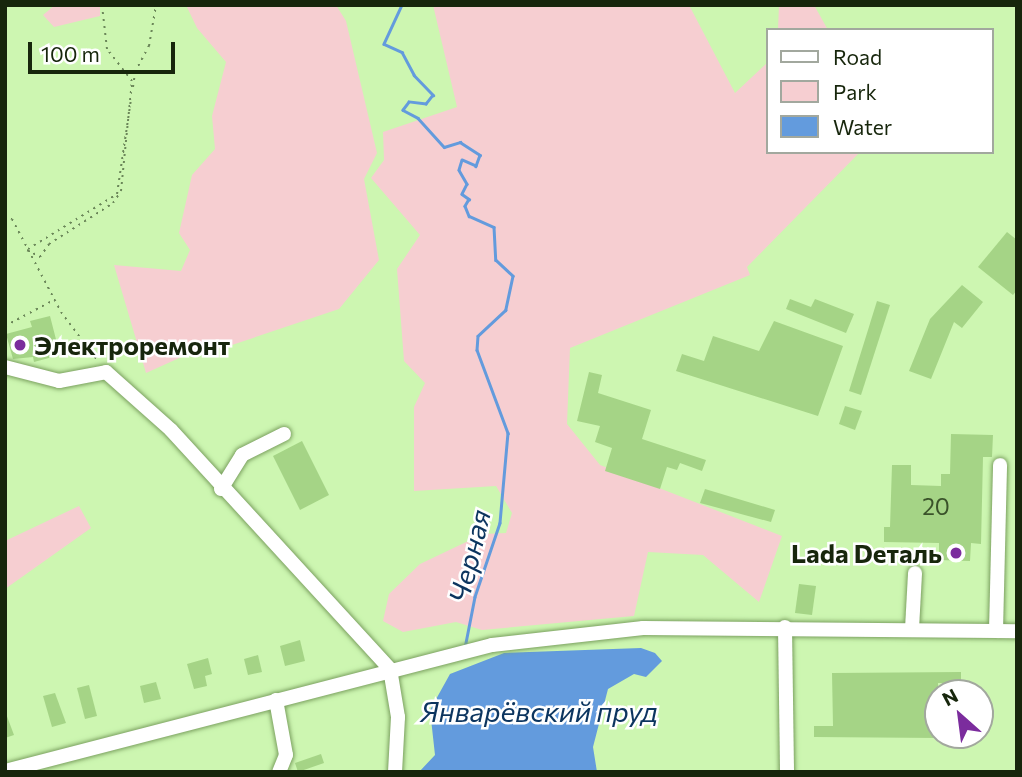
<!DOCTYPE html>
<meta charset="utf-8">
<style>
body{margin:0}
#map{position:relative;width:1022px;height:777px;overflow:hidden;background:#cdf6b1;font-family:Commissioner,sans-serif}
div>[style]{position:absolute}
.green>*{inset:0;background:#f6ced1}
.water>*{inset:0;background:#639bdd}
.stream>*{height:2.5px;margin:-1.25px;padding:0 1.25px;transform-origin:1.25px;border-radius:1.25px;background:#639bdd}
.building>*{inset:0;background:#a5d486}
.path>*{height:2px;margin-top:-1px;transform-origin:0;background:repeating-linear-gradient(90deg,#6b8759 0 2px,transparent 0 7px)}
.roads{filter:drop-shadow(0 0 2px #7ba160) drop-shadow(0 0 2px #7ba160)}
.minor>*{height:14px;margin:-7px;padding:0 7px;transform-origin:7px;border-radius:7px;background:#fff}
.dots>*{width:19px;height:19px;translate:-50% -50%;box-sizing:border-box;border:4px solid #fff;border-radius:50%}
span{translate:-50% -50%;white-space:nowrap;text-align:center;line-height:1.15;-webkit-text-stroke:5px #fff;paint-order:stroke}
.number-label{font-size:23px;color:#3a522a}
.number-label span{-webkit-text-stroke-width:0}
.poi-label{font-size:26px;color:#17260c;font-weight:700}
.left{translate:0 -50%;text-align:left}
.right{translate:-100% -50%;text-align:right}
.water-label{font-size:28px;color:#0c355f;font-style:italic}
.frame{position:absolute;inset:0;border:7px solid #17260c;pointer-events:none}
.legend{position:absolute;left:766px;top:28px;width:228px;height:126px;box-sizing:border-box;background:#fff;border:2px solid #a2a89e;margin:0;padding:9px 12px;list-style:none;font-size:21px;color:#17260c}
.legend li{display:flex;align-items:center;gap:14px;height:35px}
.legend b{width:35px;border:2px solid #a2a89e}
.north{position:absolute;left:924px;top:679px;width:70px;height:70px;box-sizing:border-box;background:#fff;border:2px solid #a2a89e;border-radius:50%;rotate:332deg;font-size:19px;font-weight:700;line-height:28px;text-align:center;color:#17260c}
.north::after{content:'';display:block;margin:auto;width:24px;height:32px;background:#7b2c9d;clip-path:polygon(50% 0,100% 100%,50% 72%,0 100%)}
.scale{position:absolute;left:28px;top:42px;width:147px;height:32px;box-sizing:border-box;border:4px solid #17260c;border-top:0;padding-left:9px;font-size:21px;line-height:24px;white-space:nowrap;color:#17260c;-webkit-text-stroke:5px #fff;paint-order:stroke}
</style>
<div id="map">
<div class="green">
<i style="clip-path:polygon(55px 5px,100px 5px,100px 16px,54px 27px,43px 15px)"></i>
<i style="clip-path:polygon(186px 5px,336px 5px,346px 21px,377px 153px,364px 179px,379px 260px,339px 309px,223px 348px,197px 350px,146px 373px,114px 265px,181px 271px,190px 250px,179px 233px,192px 175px,215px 149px,212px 116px,226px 62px,197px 28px)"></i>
<i style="clip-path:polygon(433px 5px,689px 5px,735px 93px,768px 62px,768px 152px,860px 152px,747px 267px,750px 275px,570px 348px,567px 424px,600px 465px,782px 536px,759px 602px,703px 555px,648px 552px,634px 616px,482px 630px,456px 622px,403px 632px,383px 621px,389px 594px,420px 564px,483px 534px,506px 533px,512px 513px,496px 486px,414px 491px,414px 407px,425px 383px,404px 361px,397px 269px,420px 235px,371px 178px,384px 160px,383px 132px,457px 107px)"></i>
<i style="clip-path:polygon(779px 5px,814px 5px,828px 30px,778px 30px)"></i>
<i style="clip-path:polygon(79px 506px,91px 528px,5px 589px,5px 541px)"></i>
</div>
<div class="water">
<i style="clip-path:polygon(641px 648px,655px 653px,662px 661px,646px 677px,634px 674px,608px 689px,593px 747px,597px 772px,419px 772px,435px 755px,430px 710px,450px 674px,504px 653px)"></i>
</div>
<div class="stream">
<i style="left:402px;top:5px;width:43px;rotate:114.8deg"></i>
<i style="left:384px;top:44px;width:20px;rotate:24deg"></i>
<i style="left:402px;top:52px;width:26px;rotate:62deg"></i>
<i style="left:414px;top:75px;width:28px;rotate:46deg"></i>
<i style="left:433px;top:95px;width:11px;rotate:128deg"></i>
<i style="left:426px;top:104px;width:17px;rotate:-173deg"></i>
<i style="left:409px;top:102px;width:10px;rotate:127deg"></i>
<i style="left:403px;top:110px;width:17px;rotate:28deg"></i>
<i style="left:418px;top:118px;width:39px;rotate:48deg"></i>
<i style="left:444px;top:147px;width:17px;rotate:-17deg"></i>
<i style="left:460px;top:142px;width:24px;rotate:33deg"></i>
<i style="left:480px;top:155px;width:12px;rotate:110deg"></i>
<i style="left:476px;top:166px;width:15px;rotate:-157deg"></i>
<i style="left:462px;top:160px;width:10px;rotate:107deg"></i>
<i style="left:459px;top:170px;width:16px;rotate:60deg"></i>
<i style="left:467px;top:184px;width:11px;rotate:117deg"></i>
<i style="left:462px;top:194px;width:9px;rotate:36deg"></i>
<i style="left:469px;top:199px;width:8px;rotate:120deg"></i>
<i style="left:465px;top:206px;width:11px;rotate:68deg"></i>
<i style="left:469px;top:216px;width:27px;rotate:24deg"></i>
<i style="left:494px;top:227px;width:33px;rotate:87deg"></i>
<i style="left:496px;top:260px;width:23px;rotate:43deg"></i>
<i style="left:513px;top:276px;width:35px;rotate:102deg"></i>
<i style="left:506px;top:310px;width:38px;rotate:137deg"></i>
<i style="left:478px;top:336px;width:14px;rotate:94deg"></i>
<i style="left:477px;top:350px;width:89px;rotate:69.5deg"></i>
<i style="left:508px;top:433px;width:90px;rotate:95.1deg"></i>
<i style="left:500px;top:523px;width:78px;rotate:108.7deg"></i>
<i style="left:475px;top:597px;width:52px;rotate:101.1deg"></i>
</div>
<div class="building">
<i style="clip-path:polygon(1007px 232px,1017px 240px,1017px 290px,1013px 295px,978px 267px)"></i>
<i style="clip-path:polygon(962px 285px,983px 302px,962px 328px,954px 322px,931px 379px,909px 371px,930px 319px)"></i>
<i style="clip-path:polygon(790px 299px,811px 307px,815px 299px,854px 314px,846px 333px,786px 309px)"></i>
<i style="clip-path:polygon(877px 301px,890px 305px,861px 395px,849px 391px)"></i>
<i style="clip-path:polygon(50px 316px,60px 355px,34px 362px,33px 357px,13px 359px,6px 334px,32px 327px,30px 321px)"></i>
<i style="clip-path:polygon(774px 321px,843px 346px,818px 416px,676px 371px,682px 354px,704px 361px,713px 336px,759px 351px)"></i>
<i style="clip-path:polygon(589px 372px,602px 375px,598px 393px,651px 410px,642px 439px,706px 460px,702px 471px,680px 463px,677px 470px,667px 467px,660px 489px,605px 471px,612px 448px,595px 442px,600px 426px,577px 421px)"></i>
<i style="clip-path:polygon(845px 406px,862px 411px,855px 430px,839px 424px)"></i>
<i style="clip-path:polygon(951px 434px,993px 435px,992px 457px,983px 457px,981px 544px,971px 543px,970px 561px,939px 560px,939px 543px,884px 542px,884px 527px,890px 527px,892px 465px,911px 465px,911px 485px,941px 486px,941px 474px,950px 474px)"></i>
<i style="clip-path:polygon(302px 441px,329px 495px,300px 510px,273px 456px)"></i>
<i style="clip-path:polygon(705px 489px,775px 510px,771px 522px,700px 503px)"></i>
<i style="clip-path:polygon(799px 584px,816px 586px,812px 615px,795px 613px)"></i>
<i style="clip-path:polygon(300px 640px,305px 661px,285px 666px,280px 646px)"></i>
<i style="clip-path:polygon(258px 655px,262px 672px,248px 675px,244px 659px)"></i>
<i style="clip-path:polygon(208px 658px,212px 674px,205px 676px,207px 686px,194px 689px,187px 664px)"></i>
<i style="clip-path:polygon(961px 672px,961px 683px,938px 683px,938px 738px,814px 737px,814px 726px,833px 726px,832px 673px)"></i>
<i style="clip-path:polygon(156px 682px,161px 699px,144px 703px,140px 686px)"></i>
<i style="clip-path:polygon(89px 685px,97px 716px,85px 719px,77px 688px)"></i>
<i style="clip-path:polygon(55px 693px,66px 723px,52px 727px,43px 696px)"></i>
<i style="clip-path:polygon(5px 711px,14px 735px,5px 738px)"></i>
<i style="clip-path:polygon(321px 754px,324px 763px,298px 772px,295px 763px)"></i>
</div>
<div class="path">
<i style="left:133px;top:87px;width:15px;rotate:-82deg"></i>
<i style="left:135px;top:72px;width:30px;rotate:-62deg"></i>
<i style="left:149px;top:46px;width:42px;rotate:-80.3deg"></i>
<i style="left:5px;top:215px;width:8px;rotate:30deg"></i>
<i style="left:12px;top:219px;width:105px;rotate:62.2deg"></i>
<i style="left:61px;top:312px;width:60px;rotate:53.1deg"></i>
<i style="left:28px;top:249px;width:105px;rotate:-31.7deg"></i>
<i style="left:117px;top:194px;width:96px;rotate:-81.6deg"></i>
<i style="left:27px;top:250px;width:15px;rotate:28deg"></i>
<i style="left:40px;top:257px;width:16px;rotate:-55deg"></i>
<i style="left:49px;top:244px;width:76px;rotate:-32.6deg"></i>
<i style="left:113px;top:203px;width:14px;rotate:-56deg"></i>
<i style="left:121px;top:191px;width:111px;rotate:-84.3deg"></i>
<i style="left:132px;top:81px;width:41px;rotate:-128deg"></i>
<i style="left:107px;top:49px;width:44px;rotate:-96.5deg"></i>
<i style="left:5px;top:326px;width:55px;rotate:-28deg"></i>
</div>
<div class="roads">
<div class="minor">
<i style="left:5px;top:367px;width:56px;rotate:14.5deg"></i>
<i style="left:59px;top:381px;width:48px;rotate:-10.8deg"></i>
<i style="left:106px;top:372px;width:87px;rotate:41.7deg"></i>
<i style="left:171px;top:430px;width:324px;rotate:47.5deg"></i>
<i style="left:390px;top:669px;width:49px;rotate:80.5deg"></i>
<i style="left:398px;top:717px;width:55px;rotate:93.1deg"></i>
<i style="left:221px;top:489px;width:40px;rotate:-58deg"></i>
<i style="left:242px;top:455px;width:47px;rotate:-26.6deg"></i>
<i style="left:785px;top:627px;width:145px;rotate:89.2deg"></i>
<i style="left:912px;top:629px;width:56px;rotate:-86.9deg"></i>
<i style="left:996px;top:631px;width:166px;rotate:-88.6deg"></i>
<i style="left:276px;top:700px;width:56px;rotate:79.7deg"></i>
<i style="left:286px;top:755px;width:18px;rotate:112deg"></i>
<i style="left:5px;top:771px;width:503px;rotate:-14.51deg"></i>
<i style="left:492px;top:645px;width:152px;rotate:-6.4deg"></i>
<i style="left:643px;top:628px;width:374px;rotate:0.5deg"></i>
</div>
</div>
<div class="dots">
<i style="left:20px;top:345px;background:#7b2c9d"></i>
<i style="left:956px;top:553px;background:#7b2c9d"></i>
</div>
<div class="number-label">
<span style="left:936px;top:506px">20</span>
</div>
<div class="poi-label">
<span class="left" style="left:34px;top:345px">Электроремонт</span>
<span class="right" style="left:942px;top:553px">Lada Dеталь</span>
</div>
<div class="water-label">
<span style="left:469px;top:556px;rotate:-76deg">Черная</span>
<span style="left:539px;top:711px">Январёвский пруд</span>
</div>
<div class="frame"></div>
<ul class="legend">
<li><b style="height:9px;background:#fff"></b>Road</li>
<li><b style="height:19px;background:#f6ced1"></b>Park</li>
<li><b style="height:19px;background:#639bdd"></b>Water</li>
</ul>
<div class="north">N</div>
<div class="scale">100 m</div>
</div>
